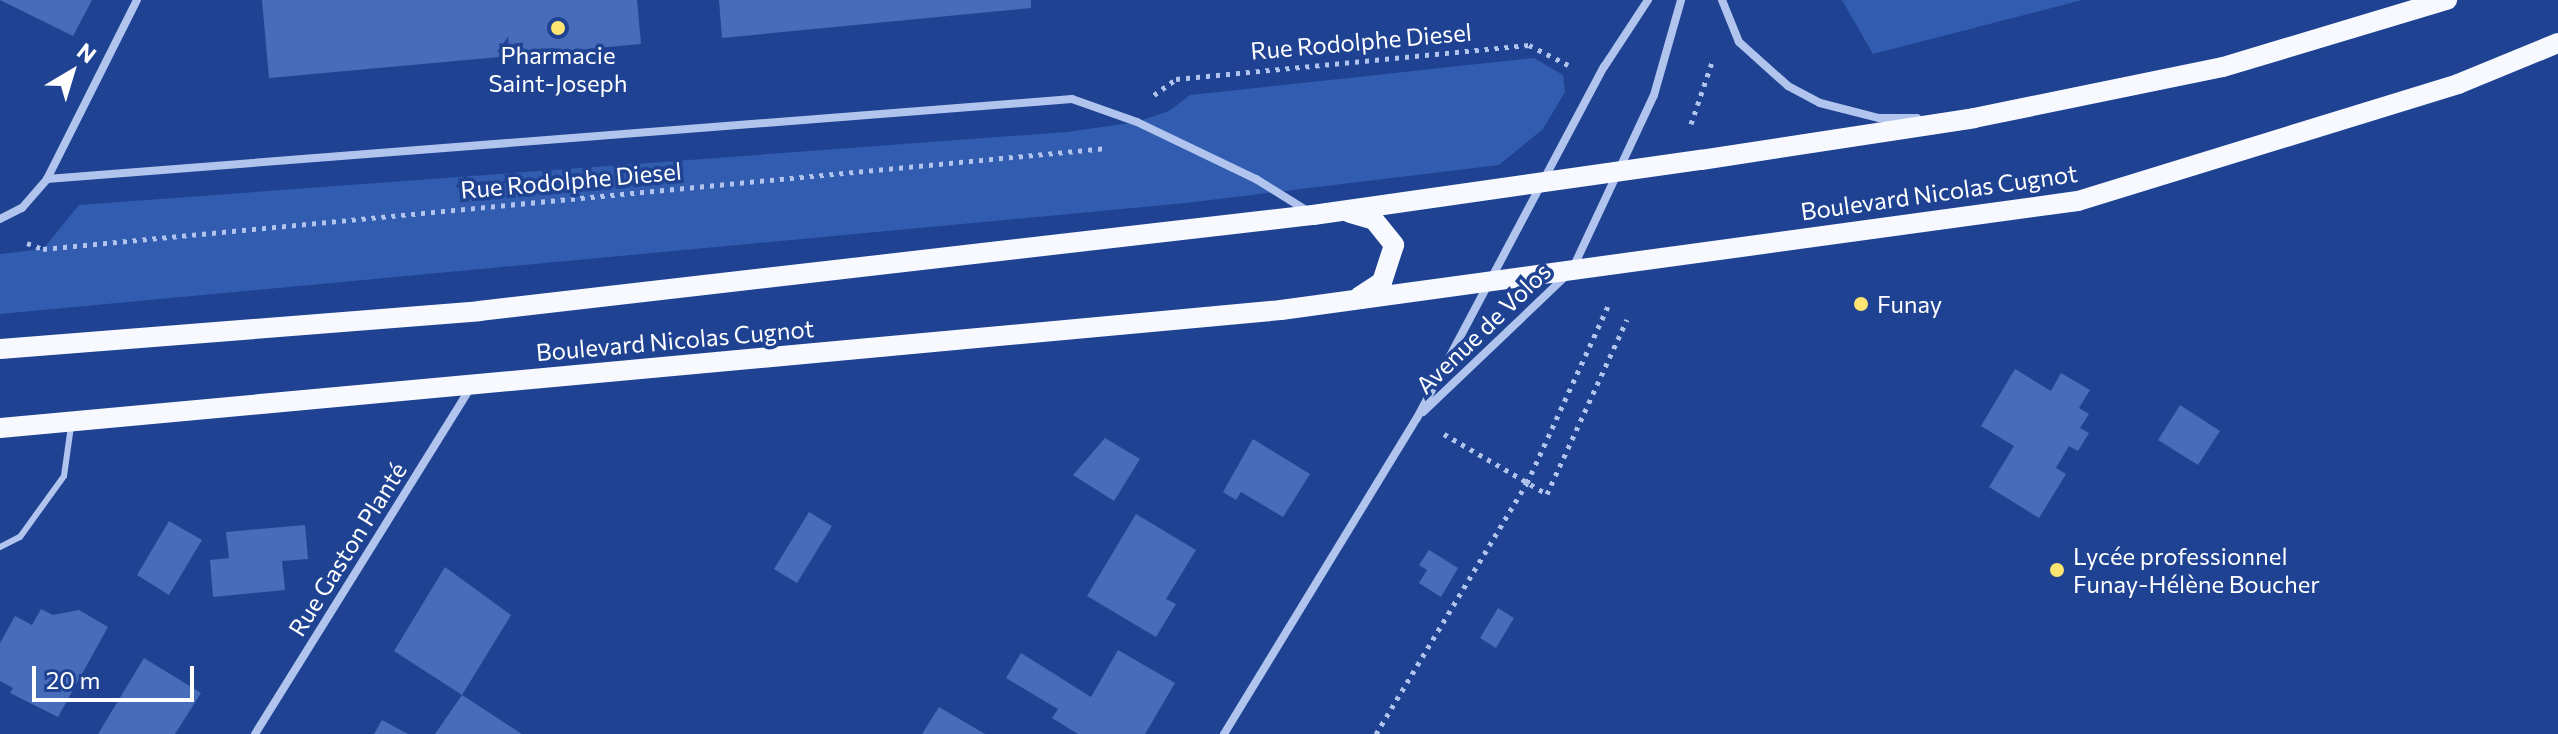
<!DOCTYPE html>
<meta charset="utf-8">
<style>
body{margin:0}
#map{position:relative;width:2558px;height:734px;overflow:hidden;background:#1f4392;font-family:Commissioner,sans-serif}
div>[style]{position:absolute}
.green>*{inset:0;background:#325cb0}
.building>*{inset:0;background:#476cb9}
.path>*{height:5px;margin-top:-2.5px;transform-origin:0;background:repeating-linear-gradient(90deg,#b0c4ee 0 4px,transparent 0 10px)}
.service>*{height:6px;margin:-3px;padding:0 3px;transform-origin:3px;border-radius:3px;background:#b0c4ee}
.minor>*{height:8px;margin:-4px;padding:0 4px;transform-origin:4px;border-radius:4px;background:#b0c4ee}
.primary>*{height:20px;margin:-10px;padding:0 10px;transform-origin:10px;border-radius:10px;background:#f7f9ff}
.dots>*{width:22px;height:22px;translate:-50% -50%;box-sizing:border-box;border:4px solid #1f4392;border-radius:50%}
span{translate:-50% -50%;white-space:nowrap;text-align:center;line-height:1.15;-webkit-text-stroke:7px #1f4392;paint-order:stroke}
.street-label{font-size:24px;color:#fff}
.poi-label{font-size:24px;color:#fff}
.left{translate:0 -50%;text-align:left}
.north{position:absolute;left:32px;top:32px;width:80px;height:80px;-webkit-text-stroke:6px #1f4392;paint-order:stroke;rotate:38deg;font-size:22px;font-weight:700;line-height:32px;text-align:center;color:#fff}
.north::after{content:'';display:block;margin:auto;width:28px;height:36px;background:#fff;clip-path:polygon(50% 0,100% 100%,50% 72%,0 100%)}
.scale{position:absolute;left:32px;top:666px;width:162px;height:36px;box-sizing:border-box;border:4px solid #fff;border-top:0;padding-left:10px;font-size:24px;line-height:28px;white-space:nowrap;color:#fff;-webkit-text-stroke:6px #1f4392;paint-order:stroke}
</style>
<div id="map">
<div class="green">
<i style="clip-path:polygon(1842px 0,2082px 0,1873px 54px)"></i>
<i style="clip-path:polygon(1534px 58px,1563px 75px,1565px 92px,1543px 129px,1499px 165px,1186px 203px,0 314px,0 254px,43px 249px,79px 205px,1067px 132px,1137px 122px,1169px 111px,1190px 95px)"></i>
</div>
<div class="building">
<i style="clip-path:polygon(0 0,92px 0,73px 36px)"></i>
<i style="clip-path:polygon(262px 0,637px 0,641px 44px,269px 78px)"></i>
<i style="clip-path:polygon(719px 0,1031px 0,1031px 8px,722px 38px)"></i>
<i style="clip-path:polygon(2015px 369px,2051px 391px,2061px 373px,2090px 390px,2079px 408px,2089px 414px,2080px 428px,2089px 433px,2078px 451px,2069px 446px,2056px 468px,2066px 474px,2039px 518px,1989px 487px,2014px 446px,1981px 426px)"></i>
<i style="clip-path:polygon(2180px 405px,2220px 431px,2198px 465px,2158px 440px)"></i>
<i style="clip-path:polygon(1105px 438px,1140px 459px,1114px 501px,1073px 475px)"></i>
<i style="clip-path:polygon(1253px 439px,1310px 474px,1283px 517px,1241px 492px,1236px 500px,1223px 492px)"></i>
<i style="clip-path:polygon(809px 512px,832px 526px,797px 583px,774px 569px)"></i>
<i style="clip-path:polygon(1136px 514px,1196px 550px,1166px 599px,1176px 604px,1156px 637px,1087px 596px)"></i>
<i style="clip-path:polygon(169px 521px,202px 540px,169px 595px,137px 575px)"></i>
<i style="clip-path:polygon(305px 525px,308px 559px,282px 561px,285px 590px,213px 597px,210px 560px,229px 558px,226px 532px)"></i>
<i style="clip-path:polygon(1429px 550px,1458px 568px,1441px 597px,1419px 583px,1427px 570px,1419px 565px)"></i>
<i style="clip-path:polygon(445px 567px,511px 615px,462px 695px,394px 651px)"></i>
<i style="clip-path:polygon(1498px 608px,1514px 618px,1496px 648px,1480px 638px)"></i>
<i style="clip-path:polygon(41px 609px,53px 615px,79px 610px,108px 627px,58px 717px,10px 693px,13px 688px,0 681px,0 643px,15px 616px,32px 625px)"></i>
<i style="clip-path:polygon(1118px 650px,1175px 683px,1145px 734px,1078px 734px,1052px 718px,1058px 709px,1006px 678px,1021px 653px,1091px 697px)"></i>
<i style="clip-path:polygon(144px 658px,201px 693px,175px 734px,98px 734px)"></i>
<i style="clip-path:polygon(462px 695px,522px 734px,435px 734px)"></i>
<i style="clip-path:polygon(939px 707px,985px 734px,922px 734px)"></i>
<i style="clip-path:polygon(382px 720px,408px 734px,374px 734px)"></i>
</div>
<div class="path">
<i style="left:1154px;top:95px;width:27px;rotate:-36deg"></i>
<i style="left:1176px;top:79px;width:355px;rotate:-5.5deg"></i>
<i style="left:1529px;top:45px;width:44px;rotate:27.1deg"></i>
<i style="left:1691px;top:124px;width:65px;rotate:-71.3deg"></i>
<i style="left:27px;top:243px;width:17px;rotate:21deg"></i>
<i style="left:43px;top:249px;width:1069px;rotate:-5.42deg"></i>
<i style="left:1444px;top:434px;width:119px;rotate:30.2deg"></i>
<i style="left:1547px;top:494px;width:192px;rotate:-65.4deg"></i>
<i style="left:1376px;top:734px;width:293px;rotate:-59deg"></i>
<i style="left:1527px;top:483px;width:197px;rotate:-65.4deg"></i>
</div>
<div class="service">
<i style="left:0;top:547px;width:22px;rotate:-27deg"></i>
<i style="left:20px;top:537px;width:75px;rotate:-54.2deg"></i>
<i style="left:64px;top:476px;width:50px;rotate:-82deg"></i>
</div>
<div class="minor">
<i style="left:1722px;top:0;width:45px;rotate:68deg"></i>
<i style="left:1739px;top:42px;width:66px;rotate:41.9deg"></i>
<i style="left:1788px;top:86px;width:36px;rotate:28deg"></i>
<i style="left:1820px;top:103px;width:61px;rotate:14.3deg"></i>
<i style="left:1879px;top:118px;width:38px"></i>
<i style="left:47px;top:179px;width:1028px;rotate:-4.46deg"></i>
<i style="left:1072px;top:99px;width:69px;rotate:19.5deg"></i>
<i style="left:1137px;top:122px;width:132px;rotate:25.6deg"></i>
<i style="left:1256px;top:179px;width:62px;rotate:31.9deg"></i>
<i style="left:0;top:219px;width:25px;rotate:-27deg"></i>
<i style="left:22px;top:208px;width:38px;rotate:-49deg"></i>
<i style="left:47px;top:179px;width:200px;rotate:-63.3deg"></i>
<i style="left:1423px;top:412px;width:206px;rotate:-43.6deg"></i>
<i style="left:1572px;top:270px;width:193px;rotate:-64.9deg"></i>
<i style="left:1654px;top:95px;width:99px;rotate:-74.1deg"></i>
<i style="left:255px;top:734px;width:407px;rotate:-58.1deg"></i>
<i style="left:1224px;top:734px;width:370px;rotate:-58.6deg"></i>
<i style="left:1417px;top:418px;width:398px;rotate:-62deg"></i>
<i style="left:1604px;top:67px;width:80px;rotate:-56.7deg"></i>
</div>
<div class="primary">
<i style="left:1350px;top:213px;width:25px;rotate:16deg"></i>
<i style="left:1374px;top:220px;width:32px;rotate:51deg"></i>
<i style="left:1394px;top:245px;width:39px;rotate:108deg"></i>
<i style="left:1382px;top:282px;width:27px;rotate:147deg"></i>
<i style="left:0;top:349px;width:481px;rotate:-4.5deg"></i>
<i style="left:479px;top:311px;width:840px;rotate:-6.57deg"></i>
<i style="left:1313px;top:215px;width:392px;rotate:-8.1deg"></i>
<i style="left:1701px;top:160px;width:276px;rotate:-8.7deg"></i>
<i style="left:1974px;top:118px;width:254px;rotate:-11.6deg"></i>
<i style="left:2223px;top:67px;width:234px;rotate:-16.7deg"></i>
<i style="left:0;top:428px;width:1286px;rotate:-5.26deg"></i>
<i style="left:1281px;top:310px;width:804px;rotate:-7.79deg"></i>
<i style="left:2078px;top:201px;width:398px;rotate:-17.1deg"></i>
<i style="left:2458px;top:84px;width:108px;rotate:-22.3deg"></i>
</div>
<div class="dots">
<i style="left:558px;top:28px;background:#fce570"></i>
<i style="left:1861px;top:304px;background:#fce570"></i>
<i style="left:2057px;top:570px;background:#fce570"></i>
</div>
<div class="street-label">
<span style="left:1361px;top:41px;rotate:-5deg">Rue Rodolphe Diesel</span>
<span style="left:571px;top:180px;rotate:-5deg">Rue Rodolphe Diesel</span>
<span style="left:1939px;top:192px;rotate:-8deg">Boulevard Nicolas Cugnot</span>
<span style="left:1483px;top:328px;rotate:-44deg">Avenue de Volos</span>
<span style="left:675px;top:340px;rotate:-5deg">Boulevard Nicolas Cugnot</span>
<span style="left:347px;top:549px;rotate:-58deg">Rue Gaston Planté</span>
</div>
<div class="poi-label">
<span style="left:558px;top:69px">Pharmacie<br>Saint-Joseph</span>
<span class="left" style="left:1877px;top:304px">Funay</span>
<span class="left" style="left:2073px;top:570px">Lycée professionnel<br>Funay-Hélène Boucher</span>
</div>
<div class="north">N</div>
<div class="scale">20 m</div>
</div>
